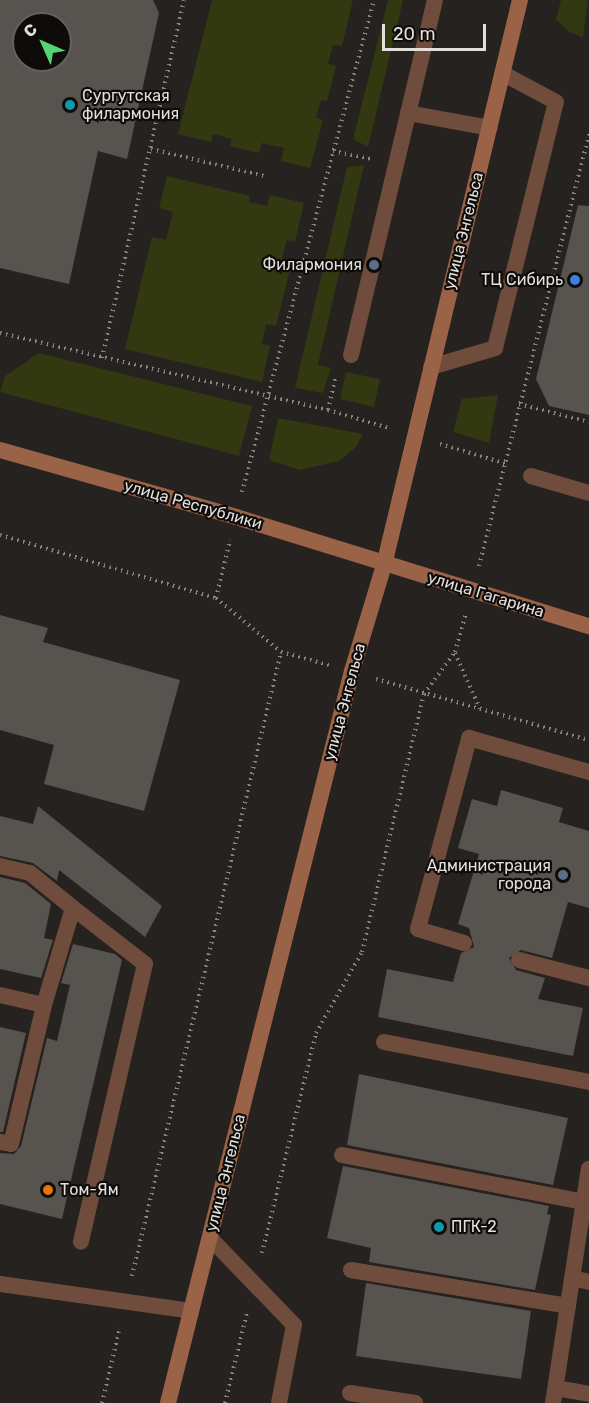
<!DOCTYPE html>
<meta charset="utf-8">
<style>
body{margin:0}
#map{position:relative;width:589px;height:1403px;overflow:hidden;background:#26221f;font-family:Rubik,sans-serif}
div>[style]{position:absolute}
.green>*{inset:0;background:#323810}
.building>*{inset:0;background:#57534f}
.path>*{height:4px;margin-top:-2px;transform-origin:0;background:repeating-linear-gradient(90deg,#878481 0 1.5px,transparent 0 6px)}
.service>*{height:16px;margin:-8px;padding:0 8px;transform-origin:8px;border-radius:8px;background:#6f4c3b}
.secondary>*{height:16px;margin:-8px;padding:0 8px;transform-origin:8px;border-radius:8px;background:#9a6246}
.dots>*{width:16px;height:16px;translate:-50% -50%;box-sizing:border-box;border:3px solid #0e0c0a;border-radius:50%}
span{translate:-50% -50%;white-space:nowrap;text-align:center;line-height:1.15;-webkit-text-stroke:4.5px #0e0c0a;paint-order:stroke}
.poi-label{font-size:16px;color:#e2dfdd}
.left{translate:0 -50%;text-align:left}
.right{translate:-100% -50%;text-align:right}
.street-label{font-size:16px;color:#e2dfdd}
.north{position:absolute;left:12px;top:12px;width:60px;height:60px;box-sizing:border-box;background:#0e0c0a;border:2px solid #63605e;border-radius:50%;rotate:315deg;font-size:16px;font-weight:700;line-height:24px;text-align:center;color:#e2dfdd}
.north::after{content:'';display:block;margin:auto;width:21px;height:27px;background:#53d672;clip-path:polygon(50% 0,100% 100%,50% 72%,0 100%)}
.scale{position:absolute;left:382px;top:24px;width:104px;height:27px;box-sizing:border-box;border:3px solid #e2dfdd;border-top:0;padding-left:8px;font-size:18px;line-height:21px;white-space:nowrap;color:#e2dfdd;-webkit-text-stroke:4px #0e0c0a;paint-order:stroke}
</style>
<div id="map">
<div class="green">
<i style="clip-path:polygon(212px 0,353px 0,342px 46px,333px 45px,328px 64px,336px 66px,327px 101px,321px 100px,316px 118px,323px 120px,310px 168px,281px 161px,284px 148px,262px 143px,259px 153px,230px 146px,232px 139px,213px 134px,211px 142px,178px 134px)"></i>
<i style="clip-path:polygon(388px 0,403px 0,368px 147px,353px 139px)"></i>
<i style="clip-path:polygon(561px 0,588px 0,583px 38px,568px 31px,556px 19px)"></i>
<i style="clip-path:polygon(364px 165px,318px 365px,331px 368px,323px 393px,295px 388px,347px 167px)"></i>
<i style="clip-path:polygon(167px 176px,250px 196px,249px 202px,267px 206px,270px 195px,304px 203px,295px 242px,287px 240px,282px 258px,292px 261px,276px 326px,266px 324px,262px 344px,270px 346px,262px 382px,125px 349px,152px 237px,166px 240px,173px 212px,159px 208px)"></i>
<i style="clip-path:polygon(39px 353px,252px 406px,239px 456px,0 392px,5px 376px)"></i>
<i style="clip-path:polygon(346px 372px,380px 379px,374px 407px,340px 399px)"></i>
<i style="clip-path:polygon(498px 395px,489px 443px,453px 432px,462px 399px)"></i>
<i style="clip-path:polygon(278px 418px,363px 434px,356px 447px,339px 461px,300px 470px,269px 460px)"></i>
</div>
<div class="building">
<i style="clip-path:polygon(evenodd,0 0,153px 0,159px 13px,127px 159px,98px 151px,69px 284px,0 268px,0 0,24px 24px,60px 24px,60px 60px,24px 60px,24px 24px)"></i>
<i style="clip-path:polygon(578px 205px,589px 206px,589px 415px,549px 406px,536px 379px)"></i>
<i style="clip-path:polygon(0 615px,48px 628px,43px 642px,180px 680px,144px 811px,44px 784px,54px 745px,0 730px)"></i>
<i style="clip-path:polygon(501px 790px,563px 808px,559px 822px,589px 831px,589px 908px,568px 902px,552px 958px,521px 950px,509px 958px,516px 970px,545px 978px,538px 999px,583px 1008px,573px 1056px,378px 1017px,387px 969px,453px 982px,461px 953px,474px 947px,469px 928px,458px 924px,479px 854px,458px 848px,472px 799px,497px 806px)"></i>
<i style="clip-path:polygon(38px 806px,162px 906px,145px 937px,59px 870px,57px 881px,33px 863px,0 856px,0 816px,33px 824px)"></i>
<i style="clip-path:polygon(0 877px,25px 883px,51px 904px,44px 938px,53px 940px,41px 978px,0 969px)"></i>
<i style="clip-path:polygon(73px 944px,115px 954px,122px 960px,62px 1219px,0 1204px,0 1153px,14px 1154px,21px 1146px,47px 1038px,57px 1041px,70px 985px,61px 983px)"></i>
<i style="clip-path:polygon(0 1027px,26px 1033px,3px 1132px,0 1132px)"></i>
<i style="clip-path:polygon(359px 1074px,568px 1118px,553px 1185px,347px 1145px)"></i>
<i style="clip-path:polygon(343px 1166px,549px 1206px,547px 1214px,551px 1215px,535px 1290px,369px 1262px,371px 1248px,327px 1238px)"></i>
<i style="clip-path:polygon(366px 1283px,531px 1311px,521px 1379px,356px 1356px)"></i>
</div>
<div class="path">
<i style="left:151px;top:149px;width:116px;rotate:13.4deg"></i>
<i style="left:333px;top:151px;width:38px;rotate:12deg"></i>
<i style="left:0;top:333px;width:337px;rotate:13.2deg"></i>
<i style="left:328px;top:410px;width:64px;rotate:16.4deg"></i>
<i style="left:102px;top:358px;width:367px;rotate:-77.1deg"></i>
<i style="left:519px;top:404px;width:72px;rotate:14.4deg"></i>
<i style="left:328px;top:410px;width:35px;rotate:-77deg"></i>
<i style="left:440px;top:444px;width:70px;rotate:16.6deg"></i>
<i style="left:242px;top:492px;width:509px;rotate:-74.98deg"></i>
<i style="left:0;top:535px;width:225px;rotate:16.3deg"></i>
<i style="left:216px;top:598px;width:85px;rotate:39.7deg"></i>
<i style="left:281px;top:652px;width:50px;rotate:15.2deg"></i>
<i style="left:479px;top:566px;width:446px;rotate:-75.7deg"></i>
<i style="left:216px;top:598px;width:60px;rotate:-76.4deg"></i>
<i style="left:455px;top:653px;width:61px;rotate:65.9deg"></i>
<i style="left:376px;top:679px;width:222px;rotate:16deg"></i>
<i style="left:262px;top:1253px;width:227px;rotate:-76.2deg"></i>
<i style="left:316px;top:1033px;width:93px;rotate:-60.4deg"></i>
<i style="left:362px;top:952px;width:265px;rotate:-76.5deg"></i>
<i style="left:424px;top:694px;width:52px;rotate:-53.6deg"></i>
<i style="left:455px;top:652px;width:40px;rotate:-74deg"></i>
<i style="left:132px;top:1276px;width:642px;rotate:-76.57deg"></i>
<i style="left:102px;top:1403px;width:78px;rotate:-76.7deg"></i>
<i style="left:225px;top:1403px;width:93px;rotate:-76.3deg"></i>
</div>
<div class="service">
<i style="left:408px;top:113px;width:83px;rotate:10.4deg"></i>
<i style="left:351px;top:355px;width:365px;rotate:-76.7deg"></i>
<i style="left:431px;top:367px;width:67px;rotate:-16.5deg"></i>
<i style="left:495px;top:348px;width:253px;rotate:-76.1deg"></i>
<i style="left:556px;top:102px;width:61px;rotate:-151.8deg"></i>
<i style="left:531px;top:476px;width:60px;rotate:16.3deg"></i>
<i style="left:0;top:866px;width:31px;rotate:13deg"></i>
<i style="left:30px;top:873px;width:55px;rotate:39.1deg"></i>
<i style="left:464px;top:943px;width:48px;rotate:-163.1deg"></i>
<i style="left:418px;top:929px;width:198px;rotate:-75deg"></i>
<i style="left:469px;top:738px;width:125px;rotate:15.8deg"></i>
<i style="left:519px;top:960px;width:72px;rotate:14.4deg"></i>
<i style="left:0;top:995px;width:45px;rotate:12.8deg"></i>
<i style="left:384px;top:1042px;width:209px;rotate:11deg"></i>
<i style="left:0;top:1142px;width:11px;rotate:10deg"></i>
<i style="left:11px;top:1144px;width:143px;rotate:-76.6deg"></i>
<i style="left:44px;top:1005px;width:101px;rotate:-73.4deg"></i>
<i style="left:73px;top:908px;width:91px;rotate:37.9deg"></i>
<i style="left:145px;top:964px;width:285px;rotate:103deg"></i>
<i style="left:342px;top:1155px;width:252px;rotate:11deg"></i>
<i style="left:210px;top:1238px;width:121px;rotate:46deg"></i>
<i style="left:294px;top:1325px;width:79px;rotate:100.9deg"></i>
<i style="left:351px;top:1270px;width:220px;rotate:9.4deg"></i>
<i style="left:572px;top:1278px;width:17px;rotate:13deg"></i>
<i style="left:0;top:1284px;width:193px;rotate:8deg"></i>
<i style="left:556px;top:1388px;width:34px;rotate:10deg"></i>
<i style="left:350px;top:1393px;width:66px;rotate:8.7deg"></i>
<i style="left:553px;top:1403px;width:237px;rotate:-81.3deg"></i>
</div>
<div class="secondary">
<i style="left:0;top:450px;width:245px;rotate:15.8deg"></i>
<i style="left:236px;top:517px;width:369px;rotate:17.2deg"></i>
<i style="left:168px;top:1403px;width:755px;rotate:-75.89deg"></i>
<i style="left:352px;top:671px;width:111px;rotate:-73.2deg"></i>
<i style="left:384px;top:565px;width:581px;rotate:-76.47deg"></i>
</div>
<div class="dots">
<i style="left:70px;top:105px;background:#0f9aa8"></i>
<i style="left:374px;top:265px;background:#5c6f8a"></i>
<i style="left:575px;top:280px;background:#3f7fe0"></i>
<i style="left:563px;top:875px;background:#5c6f8a"></i>
<i style="left:48px;top:1190px;background:#e8710a"></i>
<i style="left:439px;top:1227px;background:#0f9aa8"></i>
</div>
<div class="poi-label">
<span class="left" style="left:82px;top:105px">Сургутская<br>филармония</span>
<span class="right" style="left:362px;top:265px">Филармония</span>
<span class="right" style="left:563px;top:280px">ТЦ Сибирь</span>
<span class="right" style="left:551px;top:875px">Администрация<br>города</span>
<span class="left" style="left:60px;top:1190px">Том-Ям</span>
<span class="left" style="left:451px;top:1227px">ПГК-2</span>
</div>
<div class="street-label">
<span style="left:464px;top:231px;rotate:-76deg">улица Энгельса</span>
<span style="left:193px;top:505px;rotate:16deg">улица Республики</span>
<span style="left:486px;top:595px;rotate:17deg">улица Гагарина</span>
<span style="left:345px;top:702px;rotate:-75deg">улица Энгельса</span>
<span style="left:226px;top:1173px;rotate:-76deg">улица Энгельса</span>
</div>
<div class="north">С</div>
<div class="scale">20 m</div>
</div>
